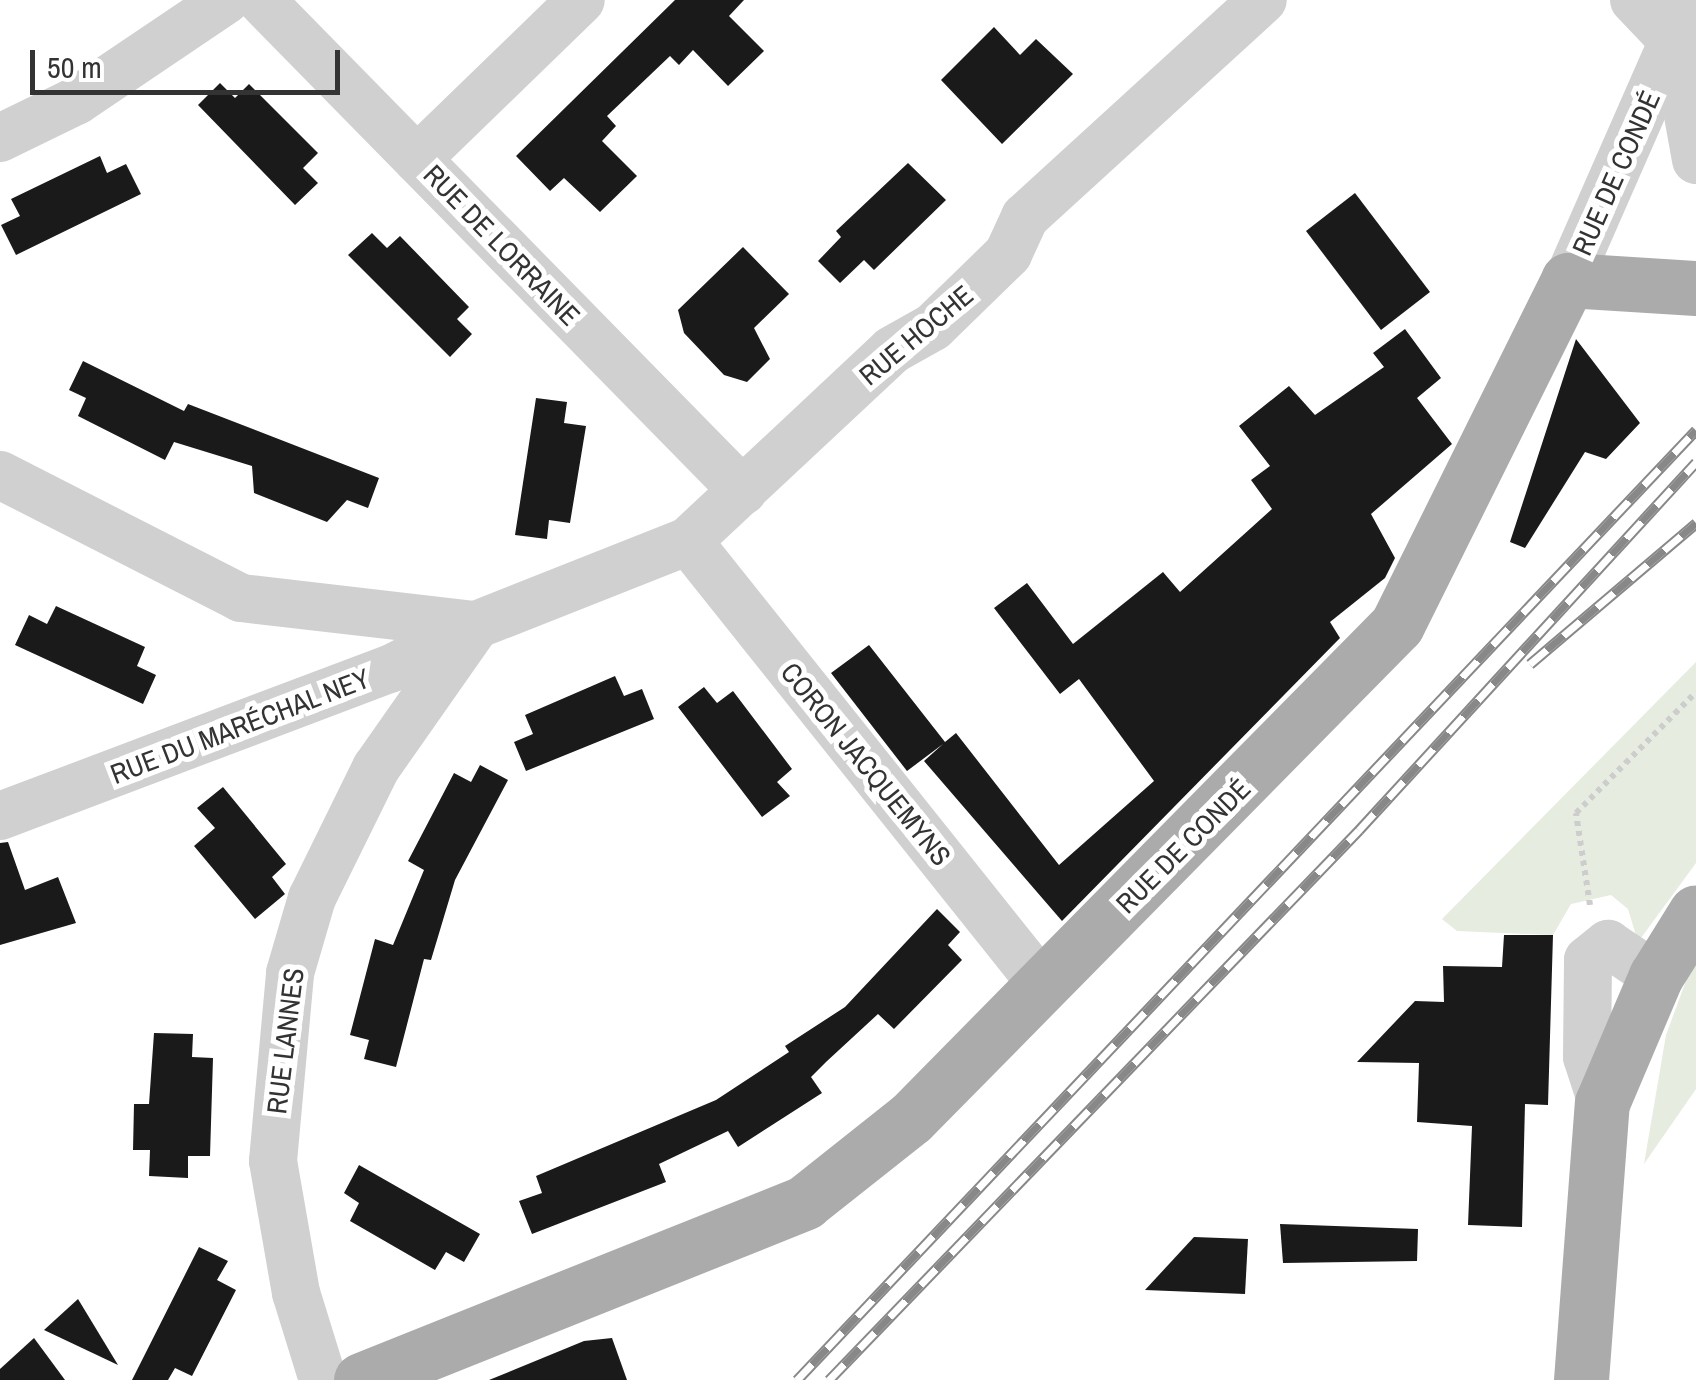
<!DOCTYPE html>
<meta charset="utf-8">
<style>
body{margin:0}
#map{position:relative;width:1696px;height:1380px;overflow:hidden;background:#fff;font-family:"Archivo Narrow",sans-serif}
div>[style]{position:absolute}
.green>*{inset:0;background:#e6ecdf}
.building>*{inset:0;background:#1a1a1a}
.path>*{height:6px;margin-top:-3px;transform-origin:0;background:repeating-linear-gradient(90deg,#cdcdcd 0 5px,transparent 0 10px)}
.minor>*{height:48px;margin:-24px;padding:0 24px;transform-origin:24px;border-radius:24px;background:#d0d0d0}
.major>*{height:55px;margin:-27.5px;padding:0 27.5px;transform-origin:27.5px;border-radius:27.5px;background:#ababab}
.rail>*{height:11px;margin-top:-5.5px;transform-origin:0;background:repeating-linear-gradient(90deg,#fff 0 22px,#888 0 44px);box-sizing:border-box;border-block:2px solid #888}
span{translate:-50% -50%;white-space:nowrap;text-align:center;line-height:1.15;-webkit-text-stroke:10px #fff;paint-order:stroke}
.street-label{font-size:28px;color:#333}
.scale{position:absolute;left:30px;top:50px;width:310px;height:45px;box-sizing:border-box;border:5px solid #333;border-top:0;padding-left:12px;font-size:30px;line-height:35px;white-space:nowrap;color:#333;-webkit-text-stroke:8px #fff;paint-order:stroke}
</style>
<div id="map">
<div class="green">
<i style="clip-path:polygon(1696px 662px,1696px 863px,1638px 942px,1628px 909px,1611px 895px,1571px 904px,1553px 935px,1457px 931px,1442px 919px)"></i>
<i style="clip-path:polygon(1696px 954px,1696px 1089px,1644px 1164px,1666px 1035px)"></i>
</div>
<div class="building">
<i style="clip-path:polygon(675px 0,744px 0,729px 16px,764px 51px,728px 86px,693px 50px,679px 65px,670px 56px,607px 116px,616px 126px,602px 141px,637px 176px,600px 212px,564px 178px,550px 191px,516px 156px)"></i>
<i style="clip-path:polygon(994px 27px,1020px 55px,1036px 39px,1073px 74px,1002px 144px,941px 80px)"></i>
<i style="clip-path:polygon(220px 83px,235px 98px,249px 84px,318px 153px,303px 168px,318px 183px,295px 205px,198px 105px)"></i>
<i style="clip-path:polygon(100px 156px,107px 173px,126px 164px,141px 194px,16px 255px,1px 225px,20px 216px,11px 199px)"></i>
<i style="clip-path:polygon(908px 163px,946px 200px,874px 270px,864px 260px,840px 283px,818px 261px,841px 237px,836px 231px)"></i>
<i style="clip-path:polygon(1355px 193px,1430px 292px,1381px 330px,1306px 231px)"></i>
<i style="clip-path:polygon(372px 233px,387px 248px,400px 236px,469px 307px,457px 319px,472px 334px,450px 357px,348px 255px)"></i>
<i style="clip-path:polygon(743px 247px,789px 294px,754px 328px,770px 359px,747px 382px,724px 375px,684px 333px,678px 310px)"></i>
<i style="clip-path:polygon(1405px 329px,1441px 378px,1417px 398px,1452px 444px,1371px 514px,1395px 558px,1385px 578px,1330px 622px,1340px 638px,1062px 921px,924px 761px,943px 744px,907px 771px,831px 673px,869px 645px,945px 742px,956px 733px,1059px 865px,1154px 781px,1079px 679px,1060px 694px,994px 608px,1027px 583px,1073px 644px,1163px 572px,1180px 592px,1272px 509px,1251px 480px,1270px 466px,1239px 426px,1289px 386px,1315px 415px,1384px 367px,1373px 353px)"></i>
<i style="clip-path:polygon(1576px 339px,1640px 423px,1606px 459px,1585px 452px,1525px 548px,1510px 542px)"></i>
<i style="clip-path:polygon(83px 361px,184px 411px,188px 404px,379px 478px,368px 508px,347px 500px,327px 522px,254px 493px,252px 466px,174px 442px,165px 460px,78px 416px,86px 398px,69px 390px)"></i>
<i style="clip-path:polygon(536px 398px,567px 402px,564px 423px,586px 426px,570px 523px,549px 520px,547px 539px,515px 535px)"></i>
<i style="clip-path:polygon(56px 606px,145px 647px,137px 666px,156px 675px,143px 704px,15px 645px,29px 615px,47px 624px)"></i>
<i style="clip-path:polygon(615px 676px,624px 696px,642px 689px,654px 719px,526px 771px,514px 742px,533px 734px,525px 715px)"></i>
<i style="clip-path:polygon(704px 687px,717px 703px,733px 691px,792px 769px,777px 782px,790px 796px,762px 817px,678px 707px)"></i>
<i style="clip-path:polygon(480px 765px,508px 780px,455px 880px,431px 960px,424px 959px,396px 1067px,364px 1059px,369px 1040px,350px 1035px,375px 939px,393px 945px,424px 870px,408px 861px,454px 773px,471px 782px)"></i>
<i style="clip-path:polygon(223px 787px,286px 864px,272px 877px,285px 894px,255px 919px,194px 846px,215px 828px,197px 808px)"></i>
<i style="clip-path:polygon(8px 842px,25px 890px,58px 877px,76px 923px,0 945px,0 843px)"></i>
<i style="clip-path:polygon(937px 909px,960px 932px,948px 945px,962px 960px,894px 1029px,878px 1014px,826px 1062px,811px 1077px,822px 1093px,738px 1147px,728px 1131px,659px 1164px,666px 1182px,532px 1234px,519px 1201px,542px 1193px,536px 1176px,716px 1100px,789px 1052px,785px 1046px,845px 1007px)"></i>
<i style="clip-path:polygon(1504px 935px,1553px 935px,1548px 1105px,1525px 1104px,1522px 1227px,1468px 1225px,1472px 1126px,1417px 1122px,1419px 1063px,1357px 1062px,1415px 1001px,1444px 1002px,1443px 966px,1502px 967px)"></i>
<i style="clip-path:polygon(154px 1033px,193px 1034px,192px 1057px,213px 1058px,210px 1156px,188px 1156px,188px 1178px,149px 1176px,150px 1150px,133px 1150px,134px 1104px,149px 1104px)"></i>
<i style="clip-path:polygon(359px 1165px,480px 1234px,464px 1262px,446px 1252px,435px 1270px,350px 1221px,359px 1203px,344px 1193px)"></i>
<i style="clip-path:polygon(1280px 1224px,1418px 1229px,1417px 1261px,1283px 1263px)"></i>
<i style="clip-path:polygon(1194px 1237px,1248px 1239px,1245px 1294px,1145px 1290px)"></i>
<i style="clip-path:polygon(199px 1247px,228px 1261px,217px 1280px,236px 1290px,192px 1376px,175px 1368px,168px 1380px,132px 1380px)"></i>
<i style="clip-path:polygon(78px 1299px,118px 1365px,44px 1330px)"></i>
<i style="clip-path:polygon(34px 1338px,65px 1380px,0 1380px,0 1369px)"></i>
<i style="clip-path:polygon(612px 1338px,627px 1380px,489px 1380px,584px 1341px)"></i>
</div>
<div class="path">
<i style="left:1590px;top:905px;width:93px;rotate:-98.7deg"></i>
<i style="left:1576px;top:813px;width:170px;rotate:-45.2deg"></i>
</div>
<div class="minor">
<i style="left:261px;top:0;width:688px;rotate:45.53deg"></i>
<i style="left:1634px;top:0;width:59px;rotate:46.4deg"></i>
<i style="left:1675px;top:43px;width:119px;rotate:79.8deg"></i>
<i style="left:0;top:138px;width:85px;rotate:-26deg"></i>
<i style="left:76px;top:101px;width:181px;rotate:-34deg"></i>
<i style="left:417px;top:159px;width:228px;rotate:-44.1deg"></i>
<i style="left:1568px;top:280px;width:306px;rotate:-66.3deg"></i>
<i style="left:0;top:475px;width:271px;rotate:27deg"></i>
<i style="left:241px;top:598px;width:237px;rotate:6.6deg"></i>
<i style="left:476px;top:625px;width:228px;rotate:-21.6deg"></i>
<i style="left:688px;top:541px;width:279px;rotate:-43.1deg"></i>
<i style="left:892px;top:350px;width:47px;rotate:-29.3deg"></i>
<i style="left:933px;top:327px;width:105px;rotate:-44.2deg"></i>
<i style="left:1008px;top:254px;width:41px;rotate:-65.3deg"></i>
<i style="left:1025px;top:217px;width:322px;rotate:-42.4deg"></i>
<i style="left:688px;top:541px;width:571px;rotate:51.4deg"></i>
<i style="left:0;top:816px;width:417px;rotate:-20.7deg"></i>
<i style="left:390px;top:669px;width:83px;rotate:-27.2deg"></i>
<i style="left:1602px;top:1103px;width:48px;rotate:-108.1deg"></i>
<i style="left:1587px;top:1057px;width:97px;rotate:-89.4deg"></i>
<i style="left:1588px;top:960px;width:26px;rotate:-39deg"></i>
<i style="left:1608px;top:944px;width:58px;rotate:33.7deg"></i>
<i style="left:323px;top:1380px;width:91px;rotate:-107.2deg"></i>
<i style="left:296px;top:1293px;width:134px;rotate:-99.9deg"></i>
<i style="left:273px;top:1161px;width:189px;rotate:-84.8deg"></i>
<i style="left:290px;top:973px;width:78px;rotate:-73.7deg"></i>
<i style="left:312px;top:898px;width:145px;rotate:-63.8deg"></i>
<i style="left:376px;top:768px;width:174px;rotate:-55deg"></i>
</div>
<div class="major">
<i style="left:361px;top:1380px;width:478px;rotate:-21.8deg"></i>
<i style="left:805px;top:1202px;width:135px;rotate:-38.4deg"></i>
<i style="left:911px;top:1118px;width:692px;rotate:-45.41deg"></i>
<i style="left:1397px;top:625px;width:385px;rotate:-63.6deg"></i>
<i style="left:1568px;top:280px;width:128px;rotate:3.6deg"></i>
<i style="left:1581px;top:1380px;width:278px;rotate:-85.7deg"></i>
<i style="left:1602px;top:1103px;width:138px;rotate:-67deg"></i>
<i style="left:1656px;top:976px;width:75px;rotate:-58deg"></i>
</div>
<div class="rail">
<i style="left:1530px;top:664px;width:218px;rotate:-40.3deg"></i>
<i style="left:797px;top:1380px;width:1308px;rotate:-46.58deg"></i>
<i style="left:829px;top:1380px;width:764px;rotate:-46.06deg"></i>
<i style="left:1359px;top:830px;width:499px;rotate:-47.5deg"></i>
</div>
<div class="street-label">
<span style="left:1616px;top:173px;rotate:-66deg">RUE DE CONDÉ</span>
<span style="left:502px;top:245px;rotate:46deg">RUE DE LORRAINE</span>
<span style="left:916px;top:335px;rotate:-40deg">RUE HOCHE</span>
<span style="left:240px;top:726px;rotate:-21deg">RUE DU MARÉCHAL NEY</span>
<span style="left:866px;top:764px;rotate:51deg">CORON JACQUEMYNS</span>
<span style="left:1183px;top:846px;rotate:-45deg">RUE DE CONDÉ</span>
<span style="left:285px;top:1041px;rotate:-83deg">RUE LANNES</span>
</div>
<div class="scale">50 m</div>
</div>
